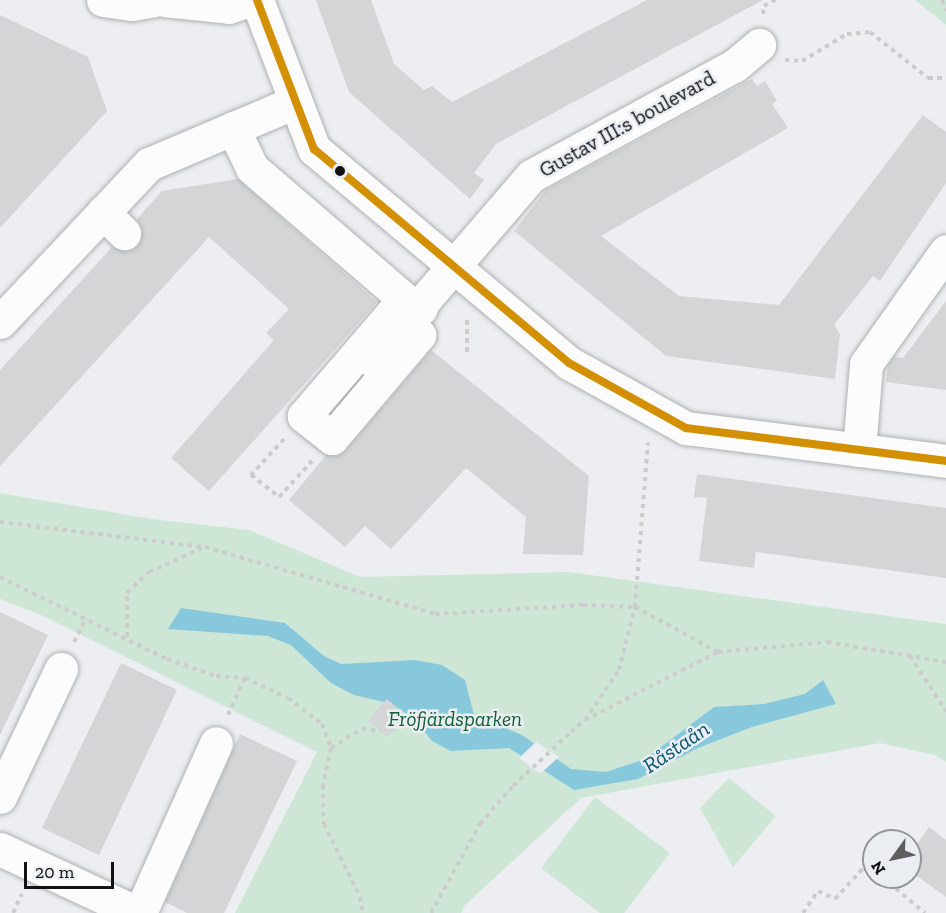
<!DOCTYPE html>
<meta charset="utf-8">
<style>
body{margin:0}
#map{position:relative;width:946px;height:913px;overflow:hidden;background:#eceef1;font-family:"Zilla Slab",serif}
div>[style]{position:absolute}
.green>*{inset:0;background:#cde6d6}
.water>*{inset:0;background:#88c8dd}
.pier>*{inset:0;background:#eceef1}
.building>*{inset:0;background:#d3d5d6}
.path>*{height:4px;margin-top:-2px;transform-origin:0;background:repeating-linear-gradient(90deg,#cccccd 0 4.5px,transparent 0 9px)}
.roads{filter:drop-shadow(0 0 2px #afb0b2) drop-shadow(0 0 2px #afb0b2)}
.minor>*{height:33px;margin:-16.5px;padding:0 16.5px;transform-origin:16.5px;border-radius:16.5px;background:#fcfcfd}
.bus-1>*{height:8px;margin:-4px;padding:0 4px;transform-origin:4px;border-radius:4px;background:#d49003}
.dots>*{width:16px;height:16px;translate:-50% -50%;box-sizing:border-box;border:3px solid #eaeef3;border-radius:50%}
span{translate:-50% -50%;white-space:nowrap;text-align:center;line-height:1.15;-webkit-text-stroke:5px #eaeef3;paint-order:stroke}
.street-label{font-size:21px;color:#101213}
.park-label{font-size:21px;color:#126035;font-style:italic}
.water-label{font-size:22px;color:#0a586d;font-style:italic}
.north{position:absolute;left:862px;top:829px;width:60px;height:60px;box-sizing:border-box;background:#eaeef3;border:2px solid #939699;border-radius:50%;rotate:237deg;font-size:16px;font-weight:700;line-height:24px;text-align:center;color:#101213}
.north::after{content:'';display:block;margin:auto;width:21px;height:27px;background:#5d5f61;clip-path:polygon(50% 0,100% 100%,50% 72%,0 100%)}
.scale{position:absolute;left:24px;top:862px;width:90px;height:27px;box-sizing:border-box;border:3px solid #101213;border-top:0;padding-left:8px;font-size:18px;line-height:21px;white-space:nowrap;color:#101213;-webkit-text-stroke:4px #eaeef3;paint-order:stroke}
</style>
<div id="map">
<div class="green">
<i style="clip-path:polygon(915px 0,946px 0,946px 25px)"></i>
<i style="clip-path:polygon(0 493px,151px 519px,249px 530px,360px 577px,569px 572px,946px 624px,946px 762px,935px 755px,880px 743px,581px 798px,464px 906px,461px 913px,235px 913px,317px 752px,41px 615px,0 599px)"></i>
<i style="clip-path:polygon(729px 778px,776px 816px,733px 867px,700px 808px)"></i>
<i style="clip-path:polygon(595px 797px,670px 853px,624px 913px,600px 913px,541px 868px)"></i>
</div>
<div class="water">
<i style="clip-path:polygon(181px 608px,285px 623px,324px 656px,341px 664px,415px 660px,442px 665px,465px 680px,474px 715px,522px 735px,571px 769px,606px 772px,645px 759px,714px 707px,764px 704px,805px 694px,823px 680px,836px 704px,752px 727px,698px 748px,638px 779px,574px 790px,509px 748px,451px 751px,432px 741px,415px 720px,392px 704px,354px 695px,331px 683px,291px 645px,268px 636px,168px 629px)"></i>
</div>
<div class="pier">
<i style="clip-path:polygon(536px 742px,559px 757px,540px 774px,519px 758px)"></i>
</div>
<div class="building">
<i style="clip-path:polygon(316px 0,371px 0,394px 64px,424px 90px,432px 86px,452px 102px,647px 0,763px 0,496px 144px,474px 173px,484px 180px,470px 199px,349px 92px)"></i>
<i style="clip-path:polygon(0 15px,88px 57px,107px 111px,0 228px)"></i>
<i style="clip-path:polygon(752px 79px,757px 86px,765px 81px,777px 101px,772px 104px,788px 128px,601px 236px,679px 296px,779px 305px,923px 115px,946px 132px,946px 183px,880px 281px,873px 276px,834px 325px,840px 334px,835px 379px,666px 356px,514px 231px,546px 190px)"></i>
<i style="clip-path:polygon(238px 179px,377px 302px,209px 491px,171px 458px,274px 340px,266px 333px,289px 309px,209px 237px,0 466px,0 370px,112px 247px,128px 251px,138px 246px,142px 229px,137px 219px,162px 191px)"></i>
<i style="clip-path:polygon(946px 301px,946px 390px,886px 382px,888px 366px,894px 357px,903px 358px)"></i>
<i style="clip-path:polygon(431px 350px,589px 476px,583px 555px,523px 554px,526px 517px,466px 468px,391px 549px,365px 526px,345px 547px,289px 500px,326px 455px,338px 456px,346px 450px)"></i>
<i style="clip-path:polygon(697px 474px,946px 508px,946px 578px,756px 552px,754px 568px,699px 561px,707px 498px,694px 497px)"></i>
<i style="clip-path:polygon(0 612px,48px 635px,0 735px)"></i>
<i style="clip-path:polygon(121px 663px,177px 690px,99px 855px,42px 828px)"></i>
<i style="clip-path:polygon(387px 699px,406px 716px,388px 737px,368px 720px)"></i>
<i style="clip-path:polygon(240px 734px,297px 761px,224px 913px,187px 913px,165px 902px)"></i>
<i style="clip-path:polygon(929px 827px,946px 840px,946px 897px,910px 871px,910px 854px)"></i>
</div>
<div class="path">
<i style="left:942px;top:0;width:11px;rotate:68deg"></i>
<i style="left:763px;top:14px;width:8px;rotate:-83deg"></i>
<i style="left:764px;top:6px;width:13px;rotate:-29deg"></i>
<i style="left:785px;top:60px;width:17px;rotate:3deg"></i>
<i style="left:802px;top:61px;width:52px;rotate:-31deg"></i>
<i style="left:847px;top:34px;width:23px;rotate:-5deg"></i>
<i style="left:870px;top:32px;width:74px;rotate:38.4deg"></i>
<i style="left:928px;top:78px;width:18px"></i>
<i style="left:467px;top:320px;width:35px;rotate:90deg"></i>
<i style="left:284px;top:439px;width:49px;rotate:132.5deg"></i>
<i style="left:251px;top:475px;width:36px;rotate:38deg"></i>
<i style="left:279px;top:497px;width:49px;rotate:-47.5deg"></i>
<i style="left:0;top:522px;width:207px;rotate:7deg"></i>
<i style="left:205px;top:547px;width:240px;rotate:16.2deg"></i>
<i style="left:435px;top:614px;width:148px;rotate:-3.5deg"></i>
<i style="left:583px;top:605px;width:52px;rotate:2.2deg"></i>
<i style="left:635px;top:607px;width:94px;rotate:28.5deg"></i>
<i style="left:0;top:577px;width:186px;rotate:26.2deg"></i>
<i style="left:167px;top:659px;width:52px;rotate:19.1deg"></i>
<i style="left:216px;top:676px;width:29px;rotate:4deg"></i>
<i style="left:245px;top:678px;width:47px;rotate:24.9deg"></i>
<i style="left:288px;top:698px;width:43px;rotate:37.4deg"></i>
<i style="left:322px;top:724px;width:26px;rotate:69deg"></i>
<i style="left:331px;top:748px;width:38px;rotate:102deg"></i>
<i style="left:323px;top:785px;width:39px;rotate:89deg"></i>
<i style="left:324px;top:824px;width:81px;rotate:63.7deg"></i>
<i style="left:360px;top:897px;width:16px;rotate:79deg"></i>
<i style="left:127px;top:637px;width:44px;rotate:-90deg"></i>
<i style="left:127px;top:593px;width:30px;rotate:-44deg"></i>
<i style="left:149px;top:572px;width:58px;rotate:-24.4deg"></i>
<i style="left:74px;top:642px;width:27px;rotate:-63deg"></i>
<i style="left:910px;top:656px;width:66px;rotate:56.8deg"></i>
<i style="left:228px;top:715px;width:41px;rotate:-65.3deg"></i>
<i style="left:585px;top:720px;width:60px;rotate:-55.8deg"></i>
<i style="left:619px;top:670px;width:65px;rotate:-75.7deg"></i>
<i style="left:635px;top:607px;width:165px;rotate:-85.5deg"></i>
<i style="left:331px;top:748px;width:36px;rotate:-32deg"></i>
<i style="left:362px;top:729px;width:19px;rotate:6deg"></i>
<i style="left:882px;top:877px;width:56px;rotate:39.9deg"></i>
<i style="left:13px;top:913px;width:21px;rotate:-65deg"></i>
<i style="left:431px;top:913px;width:102px;rotate:-61.2deg"></i>
<i style="left:480px;top:824px;width:50px;rotate:-49deg"></i>
<i style="left:513px;top:786px;width:79px;rotate:-43deg"></i>
<i style="left:571px;top:732px;width:18px;rotate:-41deg"></i>
<i style="left:585px;top:720px;width:149px;rotate:-27.1deg"></i>
<i style="left:718px;top:652px;width:109px;rotate:-5.2deg"></i>
<i style="left:827px;top:642px;width:121px;rotate:9.5deg"></i>
<i style="left:803px;top:913px;width:27px;rotate:-56deg"></i>
<i style="left:818px;top:891px;width:19px;rotate:25deg"></i>
<i style="left:835px;top:899px;width:47px;rotate:-47.6deg"></i>
<i style="left:867px;top:864px;width:9px;rotate:41deg"></i>
</div>
<div class="roads">
<div class="minor">
<i style="left:103px;top:0;width:29px;rotate:8deg"></i>
<i style="left:132px;top:4px;width:22px;rotate:-10deg"></i>
<i style="left:164px;top:0;width:65px;rotate:6.1deg"></i>
<i style="left:229px;top:7px;width:21px;rotate:-19deg"></i>
<i style="left:257px;top:0;width:160px;rotate:69.1deg"></i>
<i style="left:314px;top:149px;width:333px;rotate:40deg"></i>
<i style="left:569px;top:363px;width:134px;rotate:29.1deg"></i>
<i style="left:686px;top:428px;width:262px;rotate:7.2deg"></i>
<i style="left:233px;top:128px;width:44px;rotate:64.6deg"></i>
<i style="left:252px;top:168px;width:215px;rotate:40.7deg"></i>
<i style="left:415px;top:308px;width:6px"></i>
<i style="left:103px;top:212px;width:30px;rotate:45deg"></i>
<i style="left:393px;top:312px;width:35px;rotate:41deg"></i>
<i style="left:419px;top:335px;width:135px;rotate:130.2deg"></i>
<i style="left:332px;top:438px;width:36px;rotate:-142deg"></i>
<i style="left:304px;top:416px;width:137px;rotate:-49.4deg"></i>
<i style="left:0;top:322px;width:217px;rotate:-46.7deg"></i>
<i style="left:149px;top:164px;width:156px;rotate:-23deg"></i>
<i style="left:377px;top:365px;width:50px;rotate:-50.6deg"></i>
<i style="left:409px;top:326px;width:16px;rotate:-68deg"></i>
<i style="left:415px;top:311px;width:178px;rotate:-49.3deg"></i>
<i style="left:531px;top:176px;width:231px;rotate:-28.5deg"></i>
<i style="left:734px;top:66px;width:33px;rotate:-40deg"></i>
<i style="left:859px;top:450px;width:86px;rotate:-85.3deg"></i>
<i style="left:866px;top:364px;width:138px;rotate:-54.7deg"></i>
<i style="left:0;top:797px;width:142px;rotate:-64.5deg"></i>
<i style="left:0;top:849px;width:151px;rotate:25deg"></i>
<i style="left:140px;top:913px;width:186px;rotate:-65.9deg"></i>
</div>
</div>
<div class="bus-1">
<i style="left:257px;top:0;width:160px;rotate:69.1deg"></i>
<i style="left:314px;top:149px;width:333px;rotate:40deg"></i>
<i style="left:569px;top:363px;width:134px;rotate:29.1deg"></i>
<i style="left:686px;top:428px;width:262px;rotate:7.2deg"></i>
</div>
<div class="dots">
<i style="left:340px;top:171px;background:#101213"></i>
</div>
<div class="street-label">
<span style="left:627px;top:124px;rotate:-29deg">Gustav III:s boulevard</span>
</div>
<div class="park-label">
<span style="left:455px;top:719px">Fröfjärdsparken</span>
</div>
<div class="water-label">
<span style="left:676px;top:747px;rotate:-34deg">Råstaån</span>
</div>
<div class="north">N</div>
<div class="scale">20 m</div>
</div>
